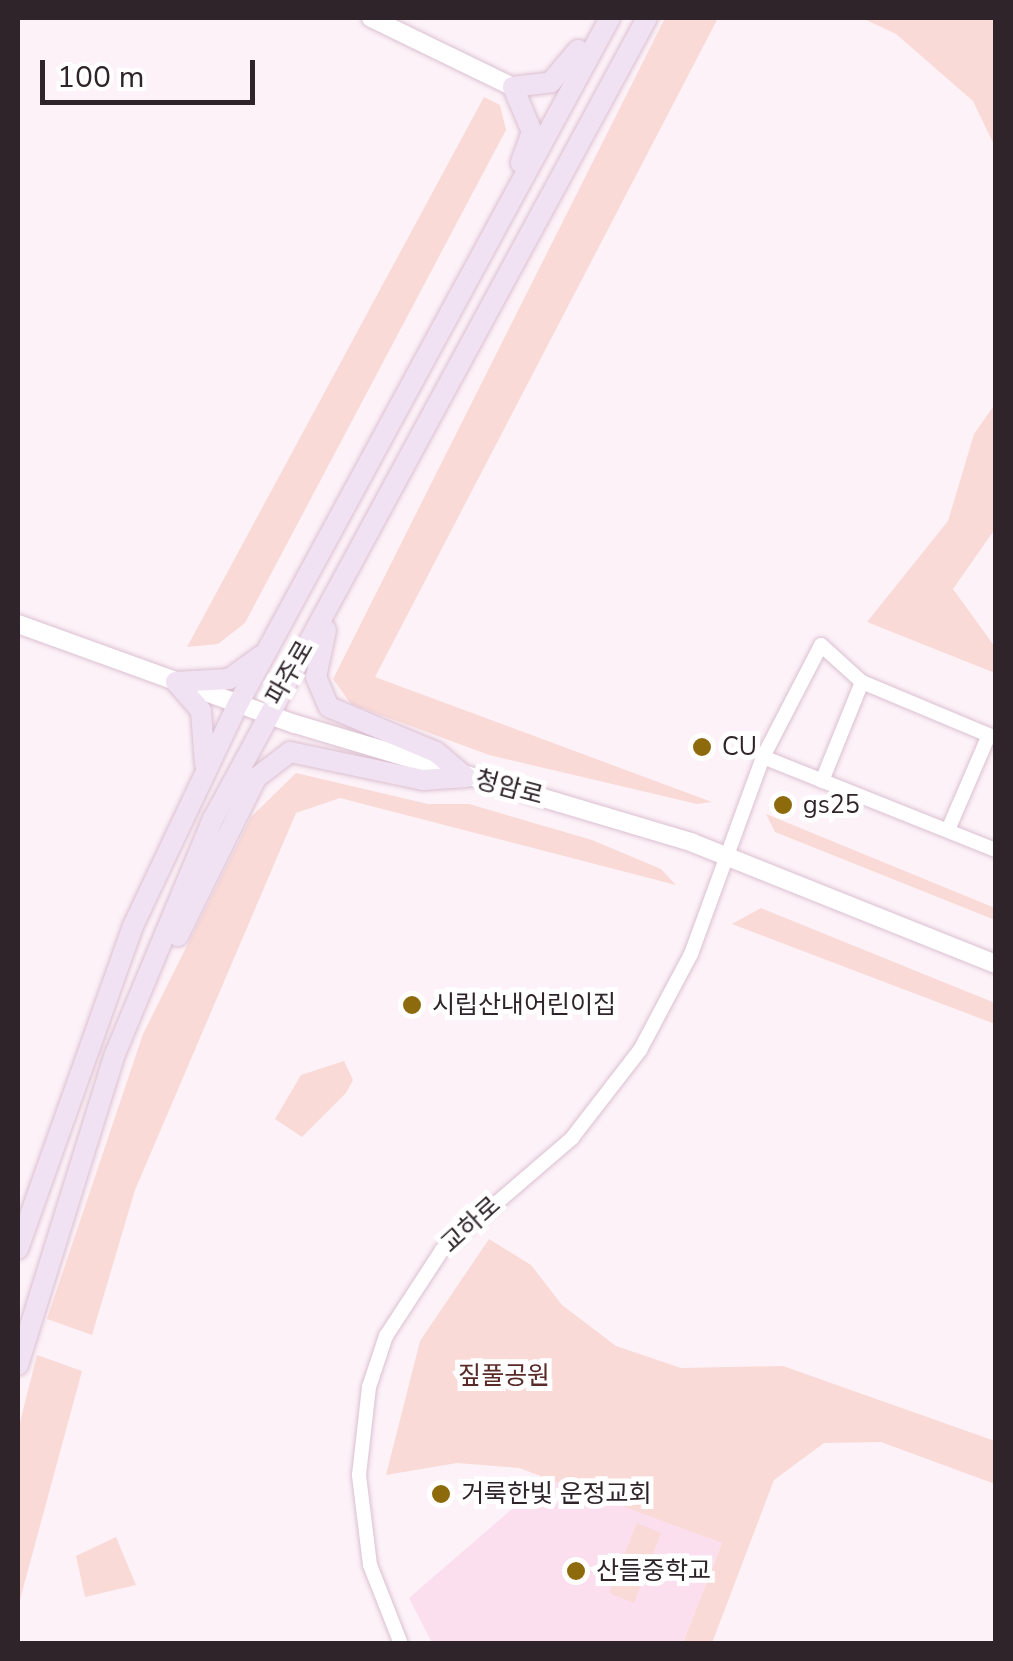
<!DOCTYPE html>
<meta charset="utf-8">
<style>
body{margin:0}
#map{position:relative;width:1013px;height:1661px;overflow:hidden;background:#fdf2f8;font-family:"Nunito Sans","Noto Sans KR",sans-serif}
div>[style]{position:absolute}
.built>*{inset:0;background:#fbdfef}
.green>*{inset:0;background:#fadad7}
.roads{filter:drop-shadow(0 0 2px #dbc0d0) drop-shadow(0 0 2px #dbc0d0)}
.minor>*{height:14px;margin:-7px;padding:0 7px;transform-origin:7px;border-radius:7px;background:#fff}
.tertiary>*{height:18px;margin:-9px;padding:0 9px;transform-origin:9px;border-radius:9px;background:#fff}
.secondary>*{height:20px;margin:-10px;padding:0 10px;transform-origin:10px;border-radius:10px;background:#f1e2f3}
.dots>*{width:28px;height:28px;translate:-50% -50%;box-sizing:border-box;border:5px solid #fff;border-radius:50%}
span{translate:-50% -50%;white-space:nowrap;text-align:center;line-height:1.15;-webkit-text-stroke:10px #fff;paint-order:stroke}
.street-label{font-size:25px;color:#2e242a}
.poi-label{font-size:25px;color:#2e242a}
.left{translate:0 -50%;text-align:left}
.park-label{font-size:25px;color:#5a2a28}
.frame{position:absolute;inset:0;border:20px solid #2e242a;pointer-events:none}
.scale{position:absolute;left:40px;top:60px;width:215px;height:45px;box-sizing:border-box;border:5px solid #2e242a;border-top:0;padding-left:12px;font-size:30px;line-height:35px;white-space:nowrap;color:#2e242a;-webkit-text-stroke:8px #fff;paint-order:stroke}
</style>
<div id="map">
<div class="built">
<i style="clip-path:polygon(549px 1477px,722px 1543px,683px 1643px,432px 1643px,409px 1598px)"></i>
</div>
<div class="green">
<i style="clip-path:polygon(665px 18px,718px 18px,375px 677px,712px 802px,697px 804px,489px 755px,351px 704px,333px 679px)"></i>
<i style="clip-path:polygon(862px 18px,995px 18px,995px 147px,973px 101px,896px 34px)"></i>
<i style="clip-path:polygon(484px 97px,500px 105px,506px 130px,245px 623px,218px 644px,187px 647px)"></i>
<i style="clip-path:polygon(995px 404px,995px 529px,953px 589px,995px 647px,995px 673px,867px 622px,948px 521px,974px 434px)"></i>
<i style="clip-path:polygon(296px 773px,428px 804px,469px 804px,592px 840px,661px 869px,676px 885px,340px 798px,296px 813px,135px 1190px,92px 1335px,47px 1319px,143px 1034px,251px 817px)"></i>
<i style="clip-path:polygon(766px 814px,995px 908px,995px 920px,775px 832px)"></i>
<i style="clip-path:polygon(761px 908px,995px 1003px,995px 1024px,732px 924px)"></i>
<i style="clip-path:polygon(344px 1061px,353px 1080px,346px 1093px,302px 1137px,275px 1119px,301px 1075px)"></i>
<i style="clip-path:polygon(489px 1239px,531px 1265px,562px 1305px,616px 1346px,681px 1368px,783px 1366px,995px 1441px,995px 1484px,881px 1442px,824px 1443px,774px 1480px,712px 1643px,683px 1643px,722px 1543px,519px 1468px,457px 1463px,386px 1475px,420px 1341px)"></i>
<i style="clip-path:polygon(37px 1355px,82px 1371px,18px 1607px,18px 1430px)"></i>
<i style="clip-path:polygon(637px 1523px,661px 1533px,634px 1603px,609px 1593px)"></i>
<i style="clip-path:polygon(116px 1537px,136px 1585px,85px 1597px,76px 1556px)"></i>
</div>
<div class="roads">
<div class="minor">
<i style="left:763px;top:757px;width:251px;rotate:21.8deg"></i>
<i style="left:822px;top:781px;width:107px;rotate:-68deg"></i>
<i style="left:948px;top:830px;width:103px;rotate:-66.7deg"></i>
<i style="left:401px;top:1644px;width:85px;rotate:-111.4deg"></i>
<i style="left:370px;top:1565px;width:91px;rotate:-97deg"></i>
<i style="left:359px;top:1475px;width:89px;rotate:-83.5deg"></i>
<i style="left:369px;top:1387px;width:54px;rotate:-71.6deg"></i>
<i style="left:386px;top:1336px;width:103px;rotate:-56.9deg"></i>
<i style="left:442px;top:1250px;width:172px;rotate:-40.7deg"></i>
<i style="left:572px;top:1138px;width:111px;rotate:-52.3deg"></i>
<i style="left:640px;top:1050px;width:109px;rotate:-62deg"></i>
<i style="left:691px;top:954px;width:210px;rotate:-69.9deg"></i>
<i style="left:763px;top:757px;width:126px;rotate:-62.6deg"></i>
<i style="left:821px;top:645px;width:55px;rotate:42.1deg"></i>
<i style="left:862px;top:682px;width:145px;rotate:22.7deg"></i>
</div>
<div class="tertiary">
<i style="left:371px;top:18px;width:158px;rotate:25.9deg"></i>
<i style="left:18px;top:624px;width:294px;rotate:19.9deg"></i>
<i style="left:295px;top:724px;width:415px;rotate:16.6deg"></i>
<i style="left:693px;top:843px;width:326px;rotate:21.8deg"></i>
</div>
<div class="secondary">
<i style="left:513px;top:87px;width:49px;rotate:67.1deg"></i>
<i style="left:532px;top:132px;width:33px;rotate:110deg"></i>
<i style="left:513px;top:87px;width:38px;rotate:-7deg"></i>
<i style="left:551px;top:82px;width:42px;rotate:-49.8deg"></i>
<i style="left:326px;top:630px;width:48px;rotate:102deg"></i>
<i style="left:316px;top:677px;width:33px;rotate:67deg"></i>
<i style="left:329px;top:707px;width:116px;rotate:22.8deg"></i>
<i style="left:436px;top:752px;width:39px;rotate:40deg"></i>
<i style="left:176px;top:682px;width:53px;rotate:-3.2deg"></i>
<i style="left:229px;top:679px;width:39px;rotate:-36deg"></i>
<i style="left:176px;top:682px;width:38px;rotate:49deg"></i>
<i style="left:201px;top:711px;width:53px;rotate:85.7deg"></i>
<i style="left:178px;top:936px;width:176px;rotate:-63.7deg"></i>
<i style="left:256px;top:778px;width:43px;rotate:-37.4deg"></i>
<i style="left:290px;top:752px;width:136px;rotate:11.9deg"></i>
<i style="left:423px;top:780px;width:43px;rotate:-4deg"></i>
<i style="left:18px;top:1249px;width:343px;rotate:-70.4deg"></i>
<i style="left:133px;top:926px;width:246px;rotate:-64.7deg"></i>
<i style="left:238px;top:704px;width:780px;rotate:-61.53deg"></i>
<i style="left:18px;top:1365px;width:326px;rotate:-72.7deg"></i>
<i style="left:115px;top:1054px;width:255px;rotate:-67.4deg"></i>
<i style="left:213px;top:819px;width:911px;rotate:-61.55deg"></i>
</div>
</div>
<div class="dots">
<i style="left:702px;top:747px;background:#8d6a0c"></i>
<i style="left:783px;top:805px;background:#8d6a0c"></i>
<i style="left:412px;top:1005px;background:#8d6a0c"></i>
<i style="left:441px;top:1494px;background:#8d6a0c"></i>
<i style="left:576px;top:1571px;background:#8d6a0c"></i>
</div>
<div class="street-label">
<span style="left:290px;top:673px;rotate:-60deg">파주로</span>
<span style="left:509px;top:788px;rotate:15deg">청암로</span>
<span style="left:471px;top:1225px;rotate:-42deg">교하로</span>
</div>
<div class="poi-label">
<span class="left" style="left:722px;top:747px">CU</span>
<span class="left" style="left:803px;top:805px">gs25</span>
<span class="left" style="left:432px;top:1005px">시립산내어린이집</span>
<span class="left" style="left:461px;top:1494px">거룩한빛 운정교회</span>
<span class="left" style="left:596px;top:1571px">산들중학교</span>
</div>
<div class="park-label">
<span style="left:504px;top:1376px">짚풀공원</span>
</div>
<div class="frame"></div>
<div class="scale">100 m</div>
</div>
